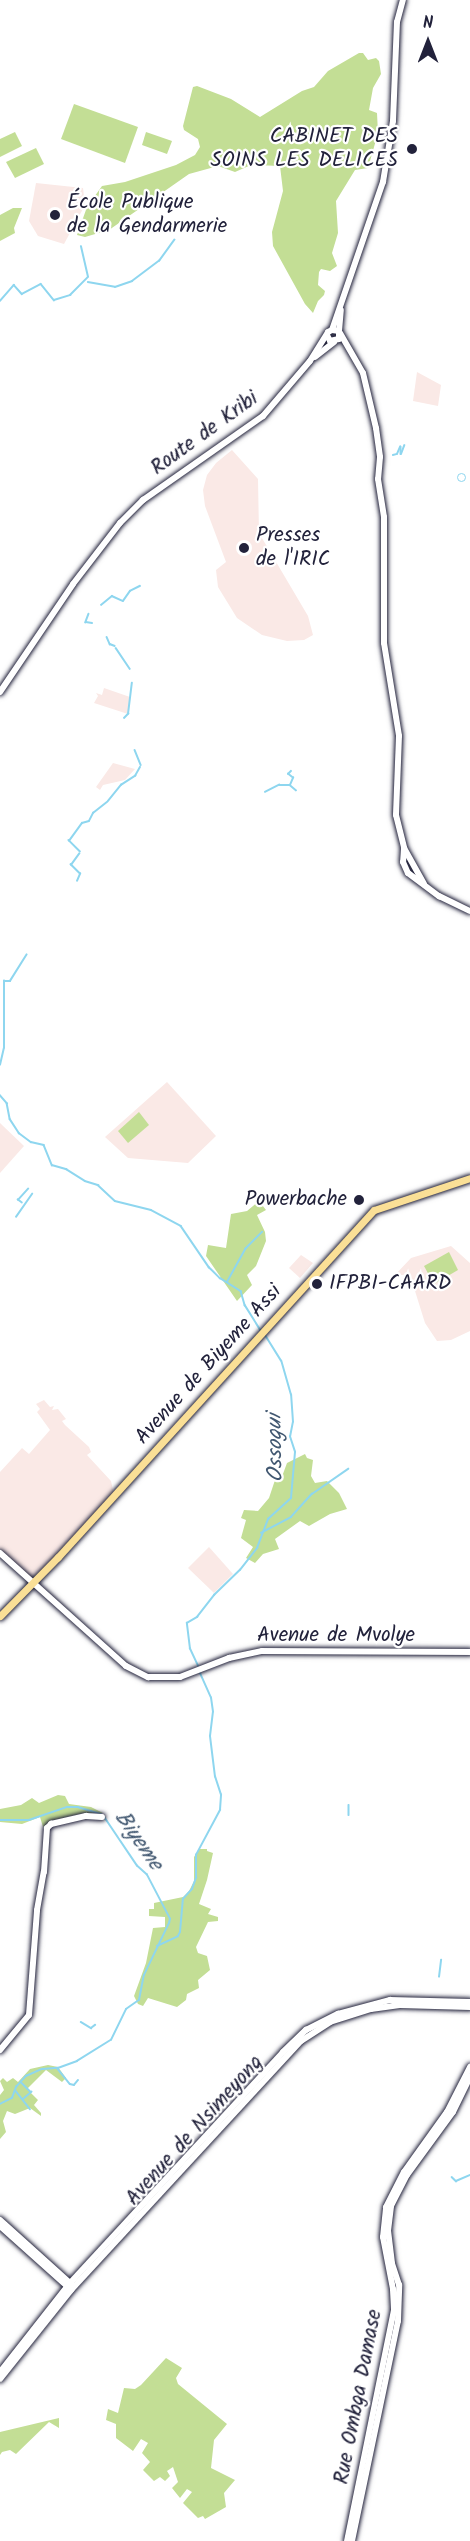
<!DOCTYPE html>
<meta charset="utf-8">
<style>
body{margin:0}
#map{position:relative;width:470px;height:2541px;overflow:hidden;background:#fff;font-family:Kalam,sans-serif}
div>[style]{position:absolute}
.built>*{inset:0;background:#fae9e6}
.green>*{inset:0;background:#c3de95}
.stream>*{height:1.5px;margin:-0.75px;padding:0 0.75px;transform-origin:0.75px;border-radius:0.75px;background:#8ed6ef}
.stream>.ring{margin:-0.75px;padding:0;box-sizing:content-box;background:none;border:1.5px solid #8ed6ef;border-radius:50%}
.roads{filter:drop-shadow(0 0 2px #22223b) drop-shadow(0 0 2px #22223b)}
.secondary>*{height:6px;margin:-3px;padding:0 3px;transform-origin:3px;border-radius:3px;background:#fff}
.primary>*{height:7px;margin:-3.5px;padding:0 3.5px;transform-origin:3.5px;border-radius:3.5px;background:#fadf96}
.dots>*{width:16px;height:16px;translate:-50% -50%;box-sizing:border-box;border:3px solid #fff;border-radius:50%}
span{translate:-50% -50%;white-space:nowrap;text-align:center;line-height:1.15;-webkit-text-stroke:4.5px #fff;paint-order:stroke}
.poi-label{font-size:21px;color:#22223b}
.right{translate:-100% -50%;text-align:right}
.left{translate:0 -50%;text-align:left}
.street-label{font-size:21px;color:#22223b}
.water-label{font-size:22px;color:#425871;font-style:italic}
.north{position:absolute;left:398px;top:12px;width:60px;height:60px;-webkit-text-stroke:4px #fff;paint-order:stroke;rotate:0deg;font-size:16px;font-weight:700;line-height:24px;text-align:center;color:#22223b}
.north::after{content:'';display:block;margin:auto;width:21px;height:27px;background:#22223b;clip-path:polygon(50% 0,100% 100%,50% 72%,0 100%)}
</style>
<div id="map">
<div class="built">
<i style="clip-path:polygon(36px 183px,83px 188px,85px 205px,64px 244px,38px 236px,29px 221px)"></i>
<i style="clip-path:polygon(417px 372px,441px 385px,438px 406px,413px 401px)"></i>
<i style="clip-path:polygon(232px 450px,258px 479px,259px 533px,308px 616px,313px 635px,304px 640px,287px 641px,262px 635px,237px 618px,218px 587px,216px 570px,226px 562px,205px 506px,203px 490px,207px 475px,216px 463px)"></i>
<i style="clip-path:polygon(104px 688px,130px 697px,128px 714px,94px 703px,98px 696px,96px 693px,102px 695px)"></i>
<i style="clip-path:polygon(113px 763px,135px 769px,125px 780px,103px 785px,100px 790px,96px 787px)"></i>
<i style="clip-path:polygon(167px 1082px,216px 1136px,188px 1163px,128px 1158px,105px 1137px)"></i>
<i style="clip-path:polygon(0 1123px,24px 1146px,0 1173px)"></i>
<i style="clip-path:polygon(451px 1246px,470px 1263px,470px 1331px,451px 1340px,437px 1341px,425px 1323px,410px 1275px,395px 1275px,411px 1258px)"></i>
<i style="clip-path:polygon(301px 1255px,313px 1263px,300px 1278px,289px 1268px)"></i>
<i style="clip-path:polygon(44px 1400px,50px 1407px,54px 1406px,52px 1410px,58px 1409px,66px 1419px,62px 1421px,65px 1425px,89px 1447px,91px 1452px,87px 1455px,111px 1481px,114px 1495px,34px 1582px,0 1553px,0 1472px,22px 1448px,29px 1454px,50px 1430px,37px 1412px,40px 1409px,36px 1404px)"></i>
<i style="clip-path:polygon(209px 1547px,233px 1574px,214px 1593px,188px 1568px)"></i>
</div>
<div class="green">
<i style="clip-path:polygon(359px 53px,363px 53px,368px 60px,376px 58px,379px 61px,381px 74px,373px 88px,369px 110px,377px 113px,378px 133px,368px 168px,355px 170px,336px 201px,338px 233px,332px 253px,337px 266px,330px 271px,321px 269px,319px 272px,318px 285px,325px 291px,324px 295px,318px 301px,313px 313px,305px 304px,273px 246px,272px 232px,283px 191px,280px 166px,251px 165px,235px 172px,218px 166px,189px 174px,109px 230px,85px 237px,77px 235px,87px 207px,102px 186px,125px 182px,176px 165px,195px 155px,200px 147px,198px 139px,184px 130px,183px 126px,193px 87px,197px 86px,231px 99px,260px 117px,302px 91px,314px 87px,328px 71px)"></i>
<i style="clip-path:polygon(74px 104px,138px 127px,125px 163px,61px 139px)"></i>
<i style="clip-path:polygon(15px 132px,22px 146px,0 157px,0 139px)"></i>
<i style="clip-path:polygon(146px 132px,172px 141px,167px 154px,142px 145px)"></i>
<i style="clip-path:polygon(36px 148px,44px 164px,15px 178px,6px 162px)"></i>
<i style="clip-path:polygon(13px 208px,22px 208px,14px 228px,15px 233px,0 241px,0 215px)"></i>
<i style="clip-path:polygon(139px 1112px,149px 1125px,128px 1143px,118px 1131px)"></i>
<i style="clip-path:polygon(259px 1201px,266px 1210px,257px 1215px,265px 1232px,266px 1241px,256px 1266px,247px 1275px,252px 1285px,237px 1301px,206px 1256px,208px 1245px,226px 1248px,231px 1214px,247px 1211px)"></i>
<i style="clip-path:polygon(449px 1252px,458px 1270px,434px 1284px,424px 1266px)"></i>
<i style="clip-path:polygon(305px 1454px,307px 1458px,313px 1460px,311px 1476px,315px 1483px,327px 1481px,339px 1493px,347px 1509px,330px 1514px,309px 1526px,300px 1521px,275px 1539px,279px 1549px,263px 1554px,255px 1563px,246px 1558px,253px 1547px,241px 1538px,246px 1520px,241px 1518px,244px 1510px,258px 1511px,269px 1498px,275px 1480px,280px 1482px,287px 1463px)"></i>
<i style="clip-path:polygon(58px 1795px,65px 1796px,69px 1804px,91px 1807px,103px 1813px,84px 1813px,50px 1821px,43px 1827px,40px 1817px,22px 1824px,0 1822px,0 1809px,21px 1805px,32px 1798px,39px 1803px)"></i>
<i style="clip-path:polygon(199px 1849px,207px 1849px,207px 1851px,213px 1853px,207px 1880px,199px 1904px,211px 1909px,208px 1914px,218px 1917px,218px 1921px,208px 1922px,196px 1947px,198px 1953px,207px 1956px,210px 1970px,198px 1980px,199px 1988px,187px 1994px,186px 2000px,177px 2007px,148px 1998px,143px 2006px,138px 2004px,134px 1996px,146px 1963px,153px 1928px,165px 1927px,165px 1917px,149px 1916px,149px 1909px,154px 1909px,154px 1903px,183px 1897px,189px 1891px,194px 1881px,194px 1857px)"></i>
<i style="clip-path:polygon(48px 2065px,58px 2067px,66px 2078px,62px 2082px,46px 2070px,27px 2089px,38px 2100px,34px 2105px,41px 2113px,41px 2116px,30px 2108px,15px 2114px,7px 2111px,3px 2121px,6px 2132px,0 2139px,0 2095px,4px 2090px,0 2081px,3px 2078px,7px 2082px,13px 2078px,18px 2082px,30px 2069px)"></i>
<i style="clip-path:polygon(166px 2358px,182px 2368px,176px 2378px,178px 2384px,227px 2424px,214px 2440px,211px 2468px,235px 2480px,224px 2493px,226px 2507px,205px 2519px,203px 2516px,198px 2518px,183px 2503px,192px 2492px,187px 2489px,180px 2498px,172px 2488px,178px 2482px,173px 2467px,167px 2471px,170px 2476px,165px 2481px,160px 2477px,154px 2481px,143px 2470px,150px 2462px,142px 2453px,148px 2443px,141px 2439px,133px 2451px,116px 2438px,116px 2424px,106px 2420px,108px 2409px,118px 2413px,124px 2388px,135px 2389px,141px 2385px)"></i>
<i style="clip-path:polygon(59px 2418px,59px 2428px,49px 2422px,16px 2454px,10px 2450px,2px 2452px,0 2455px,0 2432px)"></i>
</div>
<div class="stream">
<i style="left:88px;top:282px;width:27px;rotate:10deg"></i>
<i style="left:115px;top:287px;width:18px;rotate:-19deg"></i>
<i style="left:132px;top:281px;width:34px;rotate:-37deg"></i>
<i style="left:159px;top:261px;width:26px;rotate:-54deg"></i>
<i style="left:0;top:301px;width:21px;rotate:-49deg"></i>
<i style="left:14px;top:285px;width:12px;rotate:48deg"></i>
<i style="left:22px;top:294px;width:21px;rotate:-28deg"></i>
<i style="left:41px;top:284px;width:21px;rotate:51deg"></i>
<i style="left:54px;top:300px;width:17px;rotate:-17deg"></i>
<i style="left:70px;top:295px;width:25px;rotate:-45deg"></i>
<i style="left:88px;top:277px;width:31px;rotate:-103deg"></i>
<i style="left:401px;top:447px;width:7px;rotate:90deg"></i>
<i style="left:401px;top:454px;width:9px;rotate:-69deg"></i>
<i style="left:393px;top:455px;width:4px;rotate:-14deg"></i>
<i style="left:397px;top:454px;width:8px;rotate:-67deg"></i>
<i class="ring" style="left:457.5px;top:473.5px;width:7.5px;height:7.5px"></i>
<i style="left:101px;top:605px;width:14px;rotate:-39deg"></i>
<i style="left:112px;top:596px;width:12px;rotate:24deg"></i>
<i style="left:123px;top:601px;width:12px;rotate:-55deg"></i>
<i style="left:130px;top:591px;width:11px;rotate:-27deg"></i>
<i style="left:89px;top:614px;width:9px;rotate:111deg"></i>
<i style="left:86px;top:622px;width:6px;rotate:9deg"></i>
<i style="left:107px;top:637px;width:8px;rotate:67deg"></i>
<i style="left:110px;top:644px;width:5px;rotate:22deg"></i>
<i style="left:116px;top:648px;width:25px;rotate:56deg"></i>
<i style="left:124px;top:718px;width:6px;rotate:-45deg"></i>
<i style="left:128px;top:714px;width:31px;rotate:-83deg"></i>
<i style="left:135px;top:750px;width:16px;rotate:68deg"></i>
<i style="left:290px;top:785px;width:8px;rotate:-67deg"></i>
<i style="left:293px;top:778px;width:6px;rotate:-141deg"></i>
<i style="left:288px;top:774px;width:4px;rotate:-45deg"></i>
<i style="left:265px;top:792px;width:16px;rotate:-27deg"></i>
<i style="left:279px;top:785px;width:11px"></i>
<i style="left:290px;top:785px;width:8px;rotate:40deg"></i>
<i style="left:108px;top:801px;width:21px;rotate:-51deg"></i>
<i style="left:121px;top:785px;width:17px;rotate:-33deg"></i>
<i style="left:135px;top:776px;width:10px;rotate:-61deg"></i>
<i style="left:80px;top:852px;width:16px;rotate:-135deg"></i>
<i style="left:69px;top:841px;width:22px;rotate:-54deg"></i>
<i style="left:82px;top:823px;width:7px;rotate:-16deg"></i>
<i style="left:89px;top:821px;width:9px;rotate:-63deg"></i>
<i style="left:93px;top:813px;width:18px;rotate:-38deg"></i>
<i style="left:77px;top:881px;width:8px;rotate:-67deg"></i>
<i style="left:80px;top:874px;width:13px;rotate:-135deg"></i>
<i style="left:71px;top:865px;width:14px;rotate:-54deg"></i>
<i style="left:0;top:1065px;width:17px;rotate:-77deg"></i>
<i style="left:4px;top:1048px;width:67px;rotate:-90deg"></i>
<i style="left:4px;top:981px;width:6px"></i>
<i style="left:10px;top:981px;width:31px;rotate:-58deg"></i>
<i style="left:0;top:1095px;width:11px;rotate:49deg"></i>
<i style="left:7px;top:1103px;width:16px;rotate:79deg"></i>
<i style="left:10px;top:1119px;width:17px;rotate:57deg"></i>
<i style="left:19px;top:1133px;width:15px;rotate:37deg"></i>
<i style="left:31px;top:1142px;width:13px;rotate:13deg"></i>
<i style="left:44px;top:1145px;width:22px;rotate:68deg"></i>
<i style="left:52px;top:1165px;width:15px;rotate:16deg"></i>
<i style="left:66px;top:1169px;width:22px;rotate:32deg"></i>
<i style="left:85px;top:1181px;width:14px;rotate:17deg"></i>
<i style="left:98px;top:1185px;width:23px;rotate:43deg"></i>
<i style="left:115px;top:1201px;width:37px;rotate:14deg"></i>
<i style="left:151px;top:1210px;width:34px;rotate:28deg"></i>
<i style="left:181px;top:1226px;width:50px;rotate:55.7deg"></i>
<i style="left:209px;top:1267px;width:16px;rotate:45deg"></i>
<i style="left:220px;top:1278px;width:25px;rotate:32deg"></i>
<i style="left:241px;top:1291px;width:15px;rotate:74deg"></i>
<i style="left:245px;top:1305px;width:31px;rotate:58deg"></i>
<i style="left:22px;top:1203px;width:5px;rotate:-143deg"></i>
<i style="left:18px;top:1200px;width:15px;rotate:-48deg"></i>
<i style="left:16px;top:1217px;width:28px;rotate:-55deg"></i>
<i style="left:227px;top:1282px;width:38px;rotate:-61deg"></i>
<i style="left:245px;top:1249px;width:24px;rotate:-45deg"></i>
<i style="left:261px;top:1533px;width:34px;rotate:-28deg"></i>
<i style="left:291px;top:1517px;width:31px;rotate:-48deg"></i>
<i style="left:312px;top:1494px;width:44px;rotate:-34.8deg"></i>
<i style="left:198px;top:1666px;width:19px;rotate:-115deg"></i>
<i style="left:190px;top:1649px;width:26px;rotate:-97deg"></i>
<i style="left:187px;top:1623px;width:12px;rotate:-31deg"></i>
<i style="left:197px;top:1617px;width:28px;rotate:-52deg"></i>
<i style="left:214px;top:1595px;width:36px;rotate:-44deg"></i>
<i style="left:240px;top:1570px;width:28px;rotate:-52deg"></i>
<i style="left:257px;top:1548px;width:31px;rotate:-69deg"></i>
<i style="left:268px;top:1519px;width:31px;rotate:-42deg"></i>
<i style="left:291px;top:1498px;width:46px;rotate:-85deg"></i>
<i style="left:295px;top:1452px;width:16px;rotate:-108deg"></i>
<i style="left:290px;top:1437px;width:15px;rotate:-79deg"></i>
<i style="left:293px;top:1422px;width:27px;rotate:-94deg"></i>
<i style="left:291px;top:1395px;width:35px;rotate:-106deg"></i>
<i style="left:281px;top:1361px;width:32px;rotate:-122deg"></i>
<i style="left:349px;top:1805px;width:10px;rotate:90deg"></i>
<i style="left:0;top:1820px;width:29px"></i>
<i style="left:29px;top:1820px;width:40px;rotate:-18.9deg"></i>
<i style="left:67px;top:1807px;width:11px"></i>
<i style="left:78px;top:1807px;width:24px;rotate:17deg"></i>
<i style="left:157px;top:1946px;width:23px;rotate:-25deg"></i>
<i style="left:178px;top:1936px;width:4px;rotate:-63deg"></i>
<i style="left:180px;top:1932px;width:33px;rotate:-85deg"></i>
<i style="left:183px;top:1899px;width:13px;rotate:-48deg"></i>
<i style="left:192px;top:1889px;width:12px;rotate:-70deg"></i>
<i style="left:196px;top:1878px;width:23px;rotate:-90deg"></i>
<i style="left:196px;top:1855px;width:51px;rotate:-61.9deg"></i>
<i style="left:220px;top:1810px;width:15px;rotate:-86deg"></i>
<i style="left:221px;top:1795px;width:19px;rotate:-108deg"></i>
<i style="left:215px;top:1777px;width:41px;rotate:-97deg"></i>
<i style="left:210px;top:1736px;width:24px;rotate:-83deg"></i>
<i style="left:213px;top:1712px;width:14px;rotate:-98deg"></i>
<i style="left:211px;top:1698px;width:30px;rotate:-114deg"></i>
<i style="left:439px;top:1977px;width:17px;rotate:-83deg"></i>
<i style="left:81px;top:2022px;width:12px;rotate:31deg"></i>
<i style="left:91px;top:2028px;width:5px;rotate:-37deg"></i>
<i style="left:58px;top:2069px;width:19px;rotate:51deg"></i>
<i style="left:70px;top:2084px;width:4px;rotate:14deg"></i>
<i style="left:74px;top:2085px;width:6px;rotate:-51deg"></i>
<i style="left:21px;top:2082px;width:14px;rotate:45deg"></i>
<i style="left:16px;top:2091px;width:23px;rotate:52deg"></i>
<i style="left:23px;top:2099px;width:11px;rotate:-41deg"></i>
<i style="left:0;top:2104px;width:13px;rotate:-27deg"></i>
<i style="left:12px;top:2098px;width:12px;rotate:-70deg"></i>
<i style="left:16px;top:2087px;width:15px;rotate:-48deg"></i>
<i style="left:26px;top:2076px;width:17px;rotate:-24deg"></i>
<i style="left:42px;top:2069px;width:16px;rotate:-4deg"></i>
<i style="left:58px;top:2068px;width:20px;rotate:-20deg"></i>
<i style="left:77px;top:2061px;width:40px;rotate:-32deg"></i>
<i style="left:111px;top:2040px;width:34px;rotate:-64deg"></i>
<i style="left:126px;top:2009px;width:16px;rotate:-35deg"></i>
<i style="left:139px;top:2000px;width:25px;rotate:-79deg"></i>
<i style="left:144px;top:1975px;width:58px;rotate:-64.3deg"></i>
<i style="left:169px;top:1923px;width:4px;rotate:-76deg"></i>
<i style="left:170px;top:1919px;width:50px;rotate:-117.6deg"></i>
<i style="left:147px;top:1875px;width:13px;rotate:-138deg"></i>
<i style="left:137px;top:1866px;width:59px;rotate:-124deg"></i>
<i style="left:452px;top:2177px;width:6px;rotate:45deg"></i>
<i style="left:456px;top:2181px;width:15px;rotate:-23deg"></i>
</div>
<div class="roads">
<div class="secondary">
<i style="left:339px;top:331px;width:21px;rotate:-85deg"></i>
<i style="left:340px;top:333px;width:46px;rotate:60.1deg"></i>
<i style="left:363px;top:373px;width:57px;rotate:76.7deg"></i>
<i style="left:376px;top:428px;width:29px;rotate:82deg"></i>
<i style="left:380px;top:457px;width:22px;rotate:95deg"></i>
<i style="left:378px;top:479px;width:38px;rotate:81deg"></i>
<i style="left:384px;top:517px;width:126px;rotate:90deg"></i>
<i style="left:384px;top:643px;width:94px;rotate:80.8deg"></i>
<i style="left:399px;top:736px;width:79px;rotate:92.2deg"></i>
<i style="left:396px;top:815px;width:34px;rotate:76deg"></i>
<i style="left:404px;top:848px;width:41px;rotate:60.9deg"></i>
<i style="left:327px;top:335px;width:7px;rotate:63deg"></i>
<i style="left:330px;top:341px;width:9px;rotate:-13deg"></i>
<i style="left:339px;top:339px;width:8px;rotate:-90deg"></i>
<i style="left:339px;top:331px;width:7px;rotate:-172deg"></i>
<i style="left:315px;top:357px;width:24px;rotate:-38deg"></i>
<i style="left:0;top:692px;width:130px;rotate:-55.9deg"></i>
<i style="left:73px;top:584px;width:77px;rotate:-52.4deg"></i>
<i style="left:120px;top:523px;width:33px;rotate:-45deg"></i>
<i style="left:143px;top:500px;width:146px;rotate:-35deg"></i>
<i style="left:263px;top:416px;width:72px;rotate:-49.5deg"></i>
<i style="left:310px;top:361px;width:34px;rotate:-58deg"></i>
<i style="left:328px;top:332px;width:4px;rotate:-27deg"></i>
<i style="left:332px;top:330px;width:157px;rotate:-71deg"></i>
<i style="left:383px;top:182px;width:62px;rotate:-80.7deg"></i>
<i style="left:393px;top:121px;width:99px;rotate:-87.7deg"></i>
<i style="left:397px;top:22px;width:23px;rotate:-75deg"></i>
<i style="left:404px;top:849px;width:13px;rotate:94deg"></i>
<i style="left:403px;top:862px;width:12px;rotate:66deg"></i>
<i style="left:408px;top:873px;width:39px;rotate:37deg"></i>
<i style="left:439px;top:896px;width:34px;rotate:26deg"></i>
<i style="left:0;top:1553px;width:169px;rotate:41.9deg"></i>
<i style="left:126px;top:1666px;width:25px;rotate:27deg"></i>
<i style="left:148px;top:1677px;width:32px"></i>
<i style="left:180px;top:1677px;width:53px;rotate:-21.2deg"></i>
<i style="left:229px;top:1658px;width:34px;rotate:-12deg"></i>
<i style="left:262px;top:1651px;width:208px;rotate:0.3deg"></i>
<i style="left:0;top:2050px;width:45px;rotate:-50.4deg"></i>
<i style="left:29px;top:2015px;width:105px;rotate:-85.6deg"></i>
<i style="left:37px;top:1910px;width:39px;rotate:-80deg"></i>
<i style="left:44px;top:1872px;width:44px;rotate:-86.1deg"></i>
<i style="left:47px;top:1828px;width:6px;rotate:-45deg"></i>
<i style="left:51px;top:1824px;width:36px;rotate:-13deg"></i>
<i style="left:86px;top:1816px;width:16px;rotate:4deg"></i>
<i style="left:0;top:2220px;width:96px;rotate:42deg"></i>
<i style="left:0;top:2226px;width:93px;rotate:41.9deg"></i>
<i style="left:0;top:2372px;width:113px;rotate:-51.8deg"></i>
<i style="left:70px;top:2283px;width:314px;rotate:-47.3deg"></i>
<i style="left:283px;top:2052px;width:32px;rotate:-44deg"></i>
<i style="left:306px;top:2030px;width:36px;rotate:-27deg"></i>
<i style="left:338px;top:2014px;width:54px;rotate:-15.1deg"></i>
<i style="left:390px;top:2000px;width:80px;rotate:1.4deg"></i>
<i style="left:0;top:2379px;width:114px;rotate:-51.4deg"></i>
<i style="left:71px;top:2290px;width:339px;rotate:-47.3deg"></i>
<i style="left:301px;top:2041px;width:35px;rotate:-33deg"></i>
<i style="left:330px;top:2022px;width:43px;rotate:-17.6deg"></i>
<i style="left:371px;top:2009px;width:29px;rotate:-8deg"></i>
<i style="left:400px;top:2005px;width:70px;rotate:1.6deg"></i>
<i style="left:347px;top:2541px;width:237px;rotate:-78.5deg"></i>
<i style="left:394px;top:2309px;width:20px;rotate:-93deg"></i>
<i style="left:393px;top:2289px;width:53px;rotate:-100.9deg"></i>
<i style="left:383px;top:2237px;width:30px;rotate:-84deg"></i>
<i style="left:386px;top:2207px;width:39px;rotate:-63deg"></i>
<i style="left:404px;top:2172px;width:74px;rotate:-54.4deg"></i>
<i style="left:447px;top:2112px;width:51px;rotate:-62.9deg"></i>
<i style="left:352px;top:2541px;width:225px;rotate:-78.2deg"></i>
<i style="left:398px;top:2321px;width:36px;rotate:-88deg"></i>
<i style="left:399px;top:2285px;width:23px;rotate:-108deg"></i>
<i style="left:392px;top:2263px;width:32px;rotate:-97deg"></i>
<i style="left:388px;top:2231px;width:25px;rotate:-83deg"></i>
<i style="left:391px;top:2206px;width:35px;rotate:-63deg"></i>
<i style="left:407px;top:2175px;width:78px;rotate:-53.9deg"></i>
<i style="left:453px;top:2112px;width:39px;rotate:-64deg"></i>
</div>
<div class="primary">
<i style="left:0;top:1616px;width:83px;rotate:-45.5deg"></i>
<i style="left:58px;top:1557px;width:469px;rotate:-47.7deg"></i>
<i style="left:374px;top:1210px;width:101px;rotate:-18.4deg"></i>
</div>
</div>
<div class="dots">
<i style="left:412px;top:149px;background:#22223b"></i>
<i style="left:55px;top:215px;background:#22223b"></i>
<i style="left:244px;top:548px;background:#22223b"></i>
<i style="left:359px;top:1200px;background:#22223b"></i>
<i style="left:317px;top:1284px;background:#22223b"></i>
</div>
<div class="poi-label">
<span class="right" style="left:398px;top:149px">CABINET DES<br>SOINS LES DELICES</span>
<span class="left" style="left:67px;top:215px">École Publique<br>de la Gendarmerie</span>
<span class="left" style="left:256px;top:548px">Presses<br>de l'IRIC</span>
<span class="right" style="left:347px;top:1200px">Powerbache</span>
<span class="left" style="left:329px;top:1284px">IFPBI-CAARD</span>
</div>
<div class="street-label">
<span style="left:205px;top:434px;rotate:-36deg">Route de Kribi</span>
<span style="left:209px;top:1365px;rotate:-48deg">Avenue de Biyeme Assi</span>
<span style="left:336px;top:1636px">Avenue de Mvolye</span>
<span style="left:195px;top:2131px;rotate:-48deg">Avenue de Nsimeyong</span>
<span style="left:359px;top:2397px;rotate:-79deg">Rue Ombga Damase</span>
</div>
<div class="water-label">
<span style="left:276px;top:1448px;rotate:-91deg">Ossogui</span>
<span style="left:138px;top:1841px;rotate:55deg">Biyeme</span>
</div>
<div class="north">N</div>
</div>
